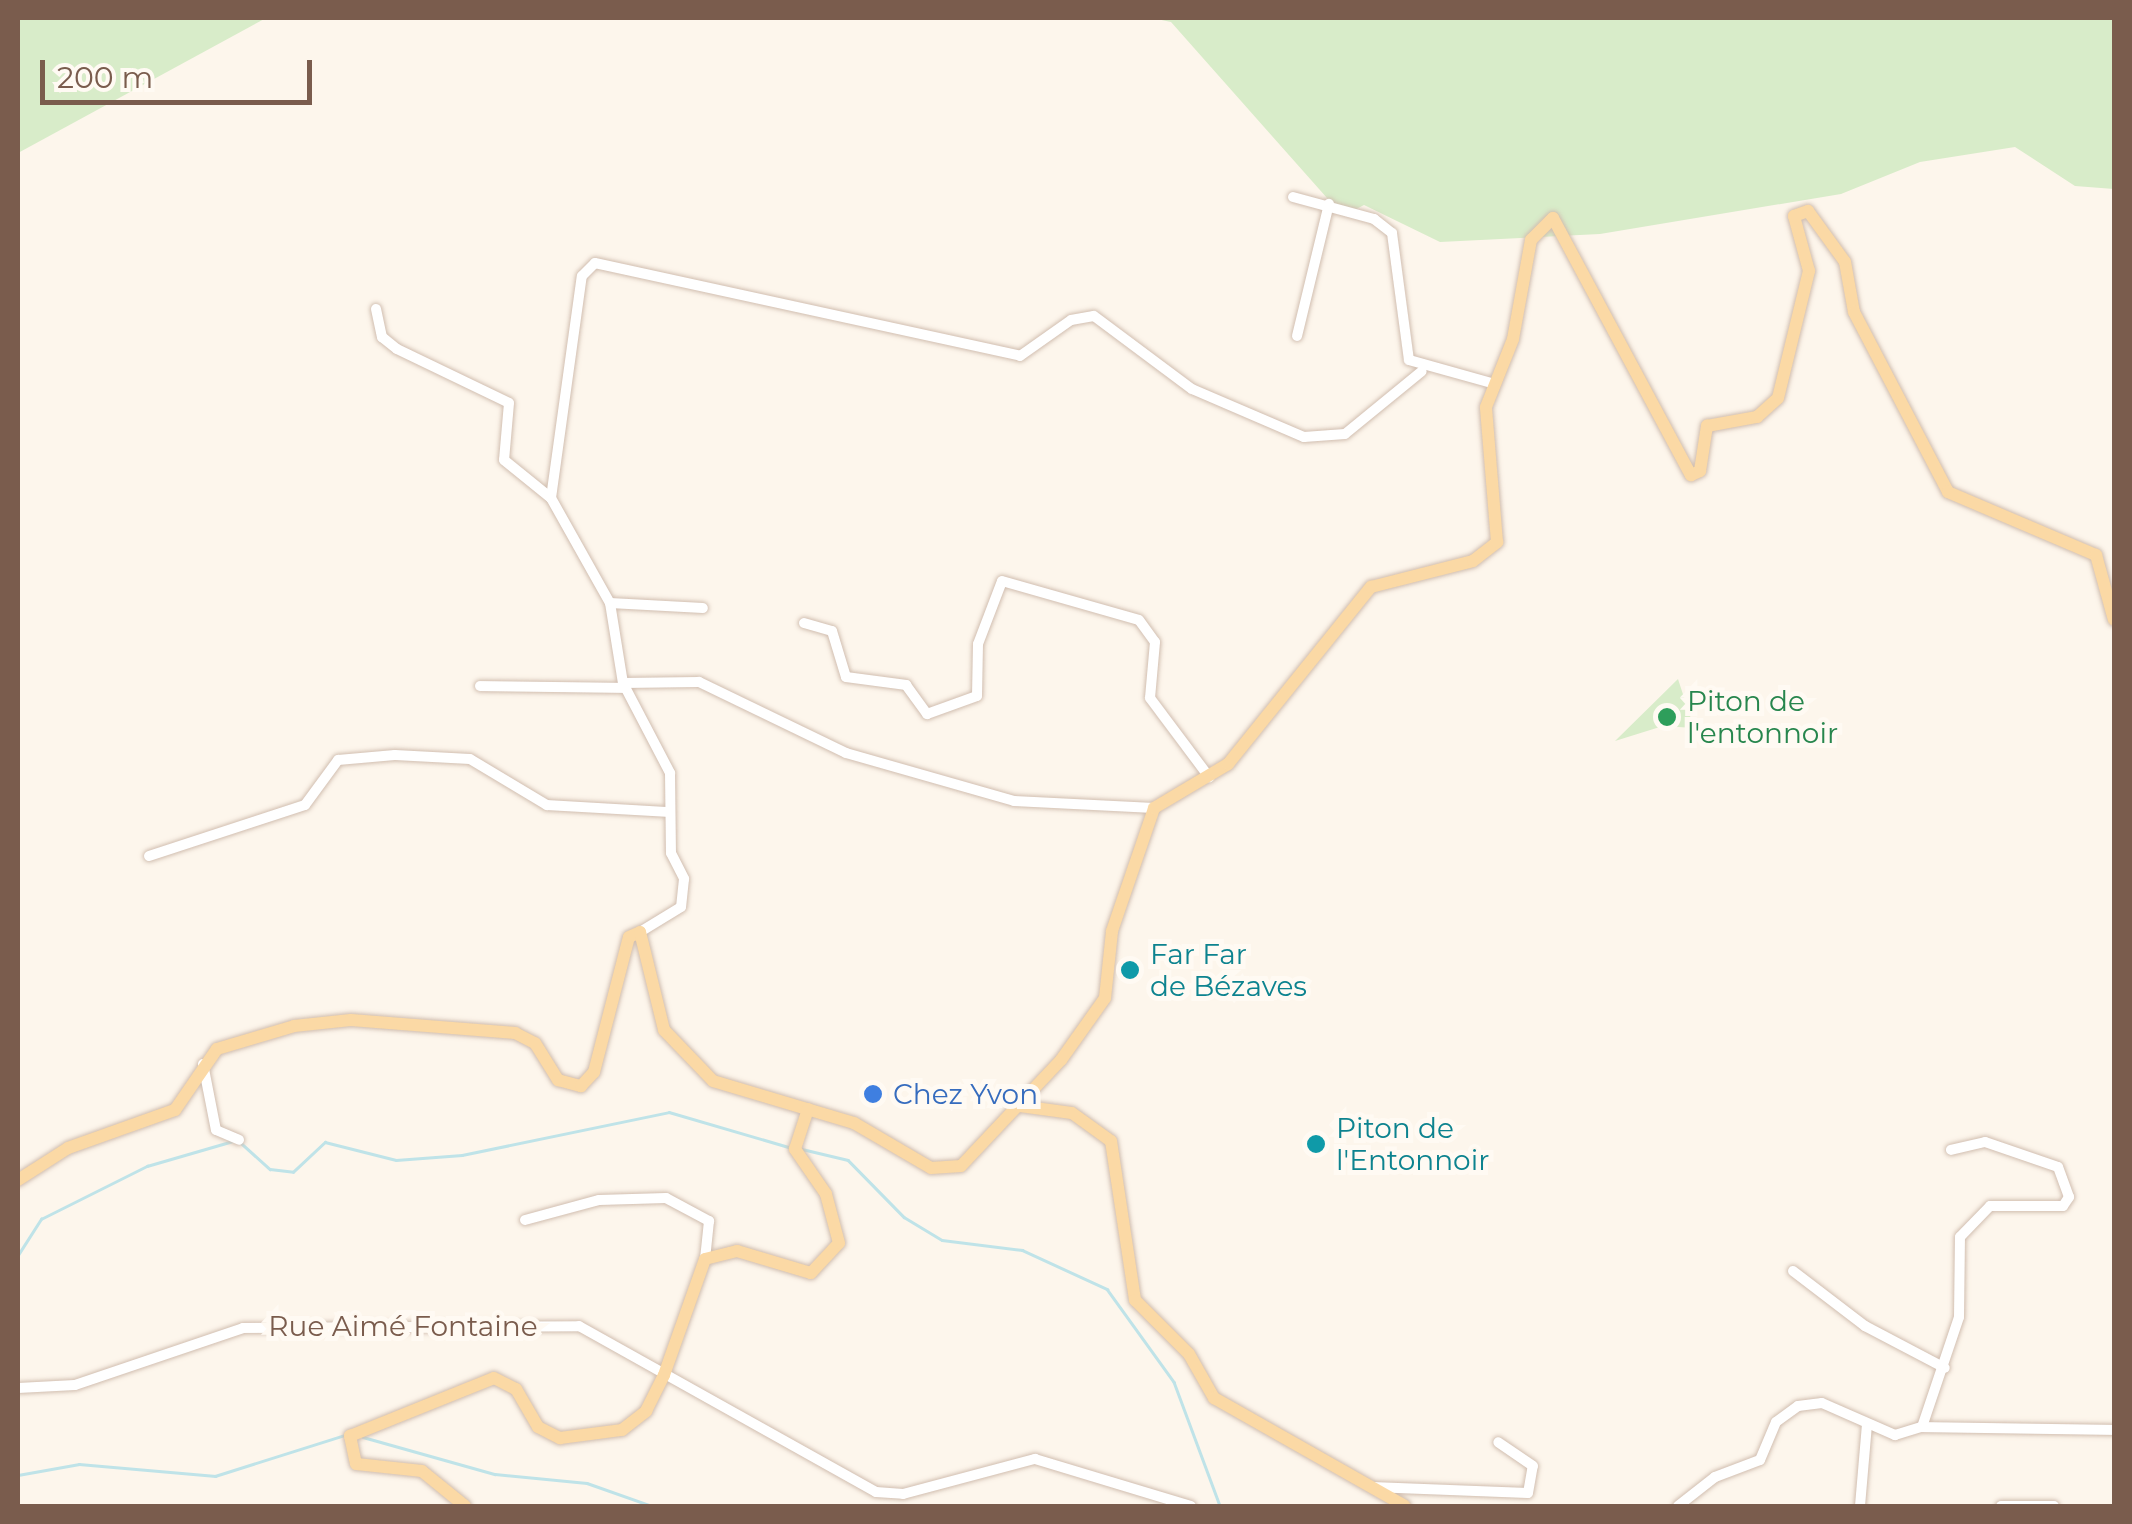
<!DOCTYPE html>
<meta charset="utf-8">
<style>
body{margin:0}
#map{position:relative;width:2132px;height:1524px;overflow:hidden;background:#fdf6ec;font-family:Montserrat,sans-serif}
div>[style]{position:absolute}
.green>*{inset:0;background:#d8ecc9}
.stream>*{height:2.5px;margin:-1.25px;padding:0 1.25px;transform-origin:1.25px;border-radius:1.25px;background:#bfe3e8}
.roads{filter:drop-shadow(0 0 2px #d1beb0) drop-shadow(0 0 2px #d1beb0)}
.minor>*{height:10px;margin:-5px;padding:0 5px;transform-origin:5px;border-radius:5px;background:#fff}
.major>*{height:12px;margin:-6px;padding:0 6px;transform-origin:6px;border-radius:6px;background:#fbd9a5}
.dots>*{width:28px;height:28px;translate:-50% -50%;box-sizing:border-box;border:5px solid #fffaf3;border-radius:50%}
span{translate:-50% -50%;white-space:nowrap;text-align:center;line-height:1.15;-webkit-text-stroke:10px #fffaf3;paint-order:stroke}
.leisure-label{font-size:28px;color:#27864d}
.left{translate:0 -50%;text-align:left}
.culture-label{font-size:28px;color:#0d838f}
.shop-label{font-size:28px;color:#366cbe}
.street-label{font-size:28px;color:#7a5c4d}
.frame{position:absolute;inset:0;border:20px solid #7a5c4d;pointer-events:none}
.scale{position:absolute;left:40px;top:60px;width:272px;height:45px;box-sizing:border-box;border:5px solid #7a5c4d;border-top:0;padding-left:12px;font-size:30px;line-height:35px;white-space:nowrap;color:#7a5c4d;-webkit-text-stroke:8px #fffaf3;paint-order:stroke}
</style>
<div id="map">
<div class="green">
<i style="clip-path:polygon(18px 18px,266px 18px,18px 153px)"></i>
<i style="clip-path:polygon(1152px 18px,2114px 18px,2114px 189px,2075px 186px,2015px 147px,1920px 162px,1841px 194px,1600px 234px,1440px 242px,1364px 205px,1343px 216px,1171px 22px)"></i>
<i style="clip-path:polygon(1678px 679px,1694px 728px,1663px 726px,1615px 741px)"></i>
</div>
<div class="stream">
<i style="left:241px;top:1143px;width:39px;rotate:42deg"></i>
<i style="left:270px;top:1169px;width:23px;rotate:7deg"></i>
<i style="left:293px;top:1172px;width:44px;rotate:-43.2deg"></i>
<i style="left:325px;top:1142px;width:73px;rotate:14.2deg"></i>
<i style="left:396px;top:1160px;width:66px;rotate:-4.3deg"></i>
<i style="left:462px;top:1155px;width:211px;rotate:-11.7deg"></i>
<i style="left:669px;top:1112px;width:125px;rotate:16.3deg"></i>
<i style="left:802px;top:1149px;width:47px;rotate:13.4deg"></i>
<i style="left:848px;top:1160px;width:80px;rotate:45.5deg"></i>
<i style="left:904px;top:1217px;width:44px;rotate:31.2deg"></i>
<i style="left:942px;top:1240px;width:81px;rotate:7.1deg"></i>
<i style="left:1022px;top:1250px;width:94px;rotate:24.6deg"></i>
<i style="left:1107px;top:1289px;width:115px;rotate:54.2deg"></i>
<i style="left:1174px;top:1382px;width:132px;rotate:69.6deg"></i>
<i style="left:18px;top:1255px;width:43px;rotate:-57.4deg"></i>
<i style="left:41px;top:1219px;width:119px;rotate:-26.6deg"></i>
<i style="left:147px;top:1166px;width:90px;rotate:-16.2deg"></i>
<i style="left:363px;top:1437px;width:137px;rotate:15.7deg"></i>
<i style="left:495px;top:1474px;width:92px;rotate:5.6deg"></i>
<i style="left:587px;top:1483px;width:69px;rotate:19.5deg"></i>
<i style="left:18px;top:1475px;width:62px;rotate:-10.2deg"></i>
<i style="left:79px;top:1464px;width:137px;rotate:5deg"></i>
<i style="left:215px;top:1476px;width:136px;rotate:-17.5deg"></i>
</div>
<div class="roads">
<div class="minor">
<i style="left:1293px;top:197px;width:84px;rotate:15.2deg"></i>
<i style="left:1374px;top:219px;width:23px;rotate:38deg"></i>
<i style="left:1392px;top:233px;width:128px;rotate:82.4deg"></i>
<i style="left:1409px;top:360px;width:89px;rotate:15.6deg"></i>
<i style="left:376px;top:309px;width:29px;rotate:78deg"></i>
<i style="left:382px;top:337px;width:19px;rotate:39deg"></i>
<i style="left:397px;top:349px;width:124px;rotate:25.7deg"></i>
<i style="left:509px;top:403px;width:57px;rotate:95deg"></i>
<i style="left:504px;top:460px;width:60px;rotate:39deg"></i>
<i style="left:551px;top:498px;width:120px;rotate:60.7deg"></i>
<i style="left:610px;top:603px;width:81px;rotate:80.8deg"></i>
<i style="left:623px;top:683px;width:102px;rotate:62.4deg"></i>
<i style="left:670px;top:773px;width:80px;rotate:89.3deg"></i>
<i style="left:671px;top:853px;width:29px;rotate:63deg"></i>
<i style="left:684px;top:879px;width:28px;rotate:96deg"></i>
<i style="left:681px;top:907px;width:48px;rotate:148.6deg"></i>
<i style="left:1297px;top:336px;width:136px;rotate:-76.4deg"></i>
<i style="left:551px;top:498px;width:224px;rotate:-82.1deg"></i>
<i style="left:582px;top:276px;width:18px;rotate:-45deg"></i>
<i style="left:595px;top:263px;width:435px;rotate:12.3deg"></i>
<i style="left:1020px;top:356px;width:62px;rotate:-35.2deg"></i>
<i style="left:1071px;top:320px;width:23px;rotate:-10deg"></i>
<i style="left:1094px;top:316px;width:122px;rotate:36.7deg"></i>
<i style="left:1192px;top:389px;width:122px;rotate:23.2deg"></i>
<i style="left:1304px;top:437px;width:41px;rotate:-4.2deg"></i>
<i style="left:1345px;top:434px;width:99px;rotate:-39.3deg"></i>
<i style="left:610px;top:603px;width:93px;rotate:3.1deg"></i>
<i style="left:804px;top:623px;width:29px;rotate:16deg"></i>
<i style="left:832px;top:631px;width:48px;rotate:73.1deg"></i>
<i style="left:846px;top:677px;width:61px;rotate:7.6deg"></i>
<i style="left:906px;top:685px;width:36px;rotate:54deg"></i>
<i style="left:927px;top:714px;width:53px;rotate:-19.8deg"></i>
<i style="left:977px;top:696px;width:52px;rotate:-88.9deg"></i>
<i style="left:978px;top:644px;width:67px;rotate:-69.1deg"></i>
<i style="left:1002px;top:581px;width:142px;rotate:15.9deg"></i>
<i style="left:1139px;top:620px;width:27px;rotate:54deg"></i>
<i style="left:1155px;top:642px;width:56px;rotate:95.1deg"></i>
<i style="left:1150px;top:698px;width:99px;rotate:53.2deg"></i>
<i style="left:623px;top:683px;width:76px;rotate:-0.8deg"></i>
<i style="left:699px;top:682px;width:163px;rotate:25.8deg"></i>
<i style="left:846px;top:753px;width:175px;rotate:15.9deg"></i>
<i style="left:1014px;top:801px;width:140px;rotate:2.9deg"></i>
<i style="left:480px;top:686px;width:146px;rotate:0.8deg"></i>
<i style="left:149px;top:856px;width:164px;rotate:-18.1deg"></i>
<i style="left:305px;top:805px;width:56px;rotate:-53.7deg"></i>
<i style="left:338px;top:760px;width:57px;rotate:-5deg"></i>
<i style="left:395px;top:755px;width:75px;rotate:3.1deg"></i>
<i style="left:470px;top:759px;width:90px;rotate:30.9deg"></i>
<i style="left:547px;top:805px;width:123px;rotate:3.3deg"></i>
<i style="left:203px;top:1064px;width:67px;rotate:78.9deg"></i>
<i style="left:216px;top:1130px;width:25px;rotate:23deg"></i>
<i style="left:525px;top:1220px;width:77px;rotate:-15.1deg"></i>
<i style="left:599px;top:1200px;width:67px;rotate:-1.7deg"></i>
<i style="left:666px;top:1198px;width:49px;rotate:28.1deg"></i>
<i style="left:709px;top:1221px;width:38px;rotate:96deg"></i>
<i style="left:1793px;top:1271px;width:91px;rotate:37.4deg"></i>
<i style="left:1865px;top:1326px;width:90px;rotate:27.7deg"></i>
<i style="left:18px;top:1388px;width:57px;rotate:-3deg"></i>
<i style="left:75px;top:1385px;width:177px;rotate:-18.7deg"></i>
<i style="left:243px;top:1328px;width:336px;rotate:-0.3deg"></i>
<i style="left:579px;top:1326px;width:340px;rotate:29.2deg"></i>
<i style="left:876px;top:1492px;width:27px;rotate:4deg"></i>
<i style="left:903px;top:1494px;width:137px;rotate:-14.9deg"></i>
<i style="left:1035px;top:1459px;width:163px;rotate:16.8deg"></i>
<i style="left:1922px;top:1427px;width:192px;rotate:0.9deg"></i>
<i style="left:1372px;top:1487px;width:156px;rotate:2.2deg"></i>
<i style="left:1528px;top:1493px;width:27px;rotate:-80deg"></i>
<i style="left:1533px;top:1466px;width:42px;rotate:-145.6deg"></i>
<i style="left:1678px;top:1506px;width:47px;rotate:-38.1deg"></i>
<i style="left:1715px;top:1477px;width:48px;rotate:-20.7deg"></i>
<i style="left:1760px;top:1460px;width:41px;rotate:-67.2deg"></i>
<i style="left:1776px;top:1422px;width:27px;rotate:-36deg"></i>
<i style="left:1798px;top:1406px;width:24px;rotate:-7deg"></i>
<i style="left:1822px;top:1403px;width:80px;rotate:23.7deg"></i>
<i style="left:1895px;top:1435px;width:28px;rotate:-17deg"></i>
<i style="left:1922px;top:1427px;width:116px;rotate:-71.4deg"></i>
<i style="left:1959px;top:1317px;width:80px;rotate:-89.3deg"></i>
<i style="left:1960px;top:1237px;width:43px;rotate:-45.9deg"></i>
<i style="left:1990px;top:1206px;width:73px"></i>
<i style="left:2063px;top:1206px;width:11px;rotate:-56deg"></i>
<i style="left:2069px;top:1197px;width:32px;rotate:-110deg"></i>
<i style="left:2058px;top:1167px;width:77px;rotate:-161.1deg"></i>
<i style="left:1985px;top:1142px;width:35px;rotate:167deg"></i>
<i style="left:1860px;top:1506px;width:82px;rotate:-85.1deg"></i>
<i style="left:2001px;top:1506px;width:53px"></i>
</div>
<div class="major">
<i style="left:1020px;top:1106px;width:52px;rotate:7.7deg"></i>
<i style="left:1072px;top:1113px;width:48px;rotate:35.7deg"></i>
<i style="left:1111px;top:1141px;width:161px;rotate:81.4deg"></i>
<i style="left:1135px;top:1300px;width:76px;rotate:45deg"></i>
<i style="left:1189px;top:1354px;width:51px;rotate:60.4deg"></i>
<i style="left:1214px;top:1398px;width:219px;rotate:29.5deg"></i>
<i style="left:18px;top:1180px;width:59px;rotate:-32.6deg"></i>
<i style="left:68px;top:1148px;width:114px;rotate:-19.6deg"></i>
<i style="left:175px;top:1110px;width:74px;rotate:-55.5deg"></i>
<i style="left:217px;top:1049px;width:80px;rotate:-16.6deg"></i>
<i style="left:294px;top:1026px;width:57px;rotate:-6deg"></i>
<i style="left:351px;top:1020px;width:165px;rotate:4.5deg"></i>
<i style="left:515px;top:1033px;width:22px;rotate:27deg"></i>
<i style="left:535px;top:1043px;width:44px;rotate:58.1deg"></i>
<i style="left:558px;top:1080px;width:24px;rotate:15deg"></i>
<i style="left:581px;top:1086px;width:19px;rotate:-47deg"></i>
<i style="left:594px;top:1072px;width:139px;rotate:-75.5deg"></i>
<i style="left:629px;top:937px;width:12px;rotate:-24deg"></i>
<i style="left:640px;top:932px;width:101px;rotate:76.2deg"></i>
<i style="left:664px;top:1030px;width:71px;rotate:46.1deg"></i>
<i style="left:713px;top:1081px;width:147px;rotate:16.6deg"></i>
<i style="left:854px;top:1123px;width:89px;rotate:30.3deg"></i>
<i style="left:931px;top:1168px;width:30px;rotate:-4deg"></i>
<i style="left:961px;top:1166px;width:146px;rotate:-46.7deg"></i>
<i style="left:1061px;top:1060px;width:76px;rotate:-54.6deg"></i>
<i style="left:1105px;top:998px;width:67px;rotate:-84deg"></i>
<i style="left:1112px;top:931px;width:130px;rotate:-71.1deg"></i>
<i style="left:1154px;top:808px;width:86px;rotate:-30.7deg"></i>
<i style="left:1228px;top:764px;width:228px;rotate:-51.1deg"></i>
<i style="left:1371px;top:587px;width:105px;rotate:-14.3deg"></i>
<i style="left:1473px;top:561px;width:31px;rotate:-38deg"></i>
<i style="left:1497px;top:542px;width:135px;rotate:-94.7deg"></i>
<i style="left:1486px;top:407px;width:73px;rotate:-68.3deg"></i>
<i style="left:1513px;top:339px;width:101px;rotate:-79.7deg"></i>
<i style="left:1531px;top:240px;width:31px;rotate:-45deg"></i>
<i style="left:1553px;top:218px;width:292px;rotate:61.8deg"></i>
<i style="left:1691px;top:475px;width:10px;rotate:-24deg"></i>
<i style="left:1700px;top:471px;width:46px;rotate:-81.2deg"></i>
<i style="left:1707px;top:426px;width:51px;rotate:-10.2deg"></i>
<i style="left:1757px;top:417px;width:28px;rotate:-42deg"></i>
<i style="left:1778px;top:398px;width:131px;rotate:-76.3deg"></i>
<i style="left:1809px;top:271px;width:57px;rotate:-105.3deg"></i>
<i style="left:1794px;top:216px;width:15px;rotate:-20deg"></i>
<i style="left:1808px;top:211px;width:63px;rotate:54deg"></i>
<i style="left:1845px;top:262px;width:51px;rotate:79.8deg"></i>
<i style="left:1854px;top:312px;width:203px;rotate:62.4deg"></i>
<i style="left:1948px;top:492px;width:161px;rotate:23.1deg"></i>
<i style="left:2096px;top:555px;width:67px;rotate:74.5deg"></i>
<i style="left:465px;top:1506px;width:55px;rotate:-140.9deg"></i>
<i style="left:422px;top:1471px;width:66px;rotate:-173.9deg"></i>
<i style="left:356px;top:1464px;width:29px;rotate:-102deg"></i>
<i style="left:350px;top:1436px;width:155px;rotate:-21.9deg"></i>
<i style="left:494px;top:1378px;width:25px;rotate:27deg"></i>
<i style="left:516px;top:1389px;width:44px;rotate:59.9deg"></i>
<i style="left:538px;top:1427px;width:25px;rotate:27deg"></i>
<i style="left:560px;top:1438px;width:63px;rotate:-7.4deg"></i>
<i style="left:622px;top:1430px;width:31px;rotate:-38deg"></i>
<i style="left:646px;top:1411px;width:40px;rotate:-63.4deg"></i>
<i style="left:664px;top:1375px;width:123px;rotate:-70.5deg"></i>
<i style="left:705px;top:1259px;width:33px;rotate:-14deg"></i>
<i style="left:737px;top:1251px;width:77px;rotate:16.6deg"></i>
<i style="left:811px;top:1273px;width:41px;rotate:-47deg"></i>
<i style="left:839px;top:1243px;width:51px;rotate:-104.9deg"></i>
<i style="left:826px;top:1194px;width:55px;rotate:-124.6deg"></i>
<i style="left:795px;top:1149px;width:42px;rotate:-72deg"></i>
</div>
</div>
<div class="dots">
<i style="left:1667px;top:717px;background:#2e9e5b"></i>
<i style="left:1130px;top:970px;background:#0f9aa8"></i>
<i style="left:873px;top:1094px;background:#3f7fe0"></i>
<i style="left:1316px;top:1144px;background:#0f9aa8"></i>
</div>
<div class="leisure-label">
<span class="left" style="left:1687px;top:717px">Piton de<br>l'entonnoir</span>
</div>
<div class="culture-label">
<span class="left" style="left:1150px;top:970px">Far Far<br>de Bézaves</span>
<span class="left" style="left:1336px;top:1144px">Piton de<br>l'Entonnoir</span>
</div>
<div class="shop-label">
<span class="left" style="left:893px;top:1094px">Chez Yvon</span>
</div>
<div class="street-label">
<span style="left:403px;top:1326px">Rue Aimé Fontaine</span>
</div>
<div class="frame"></div>
<div class="scale">200 m</div>
</div>
